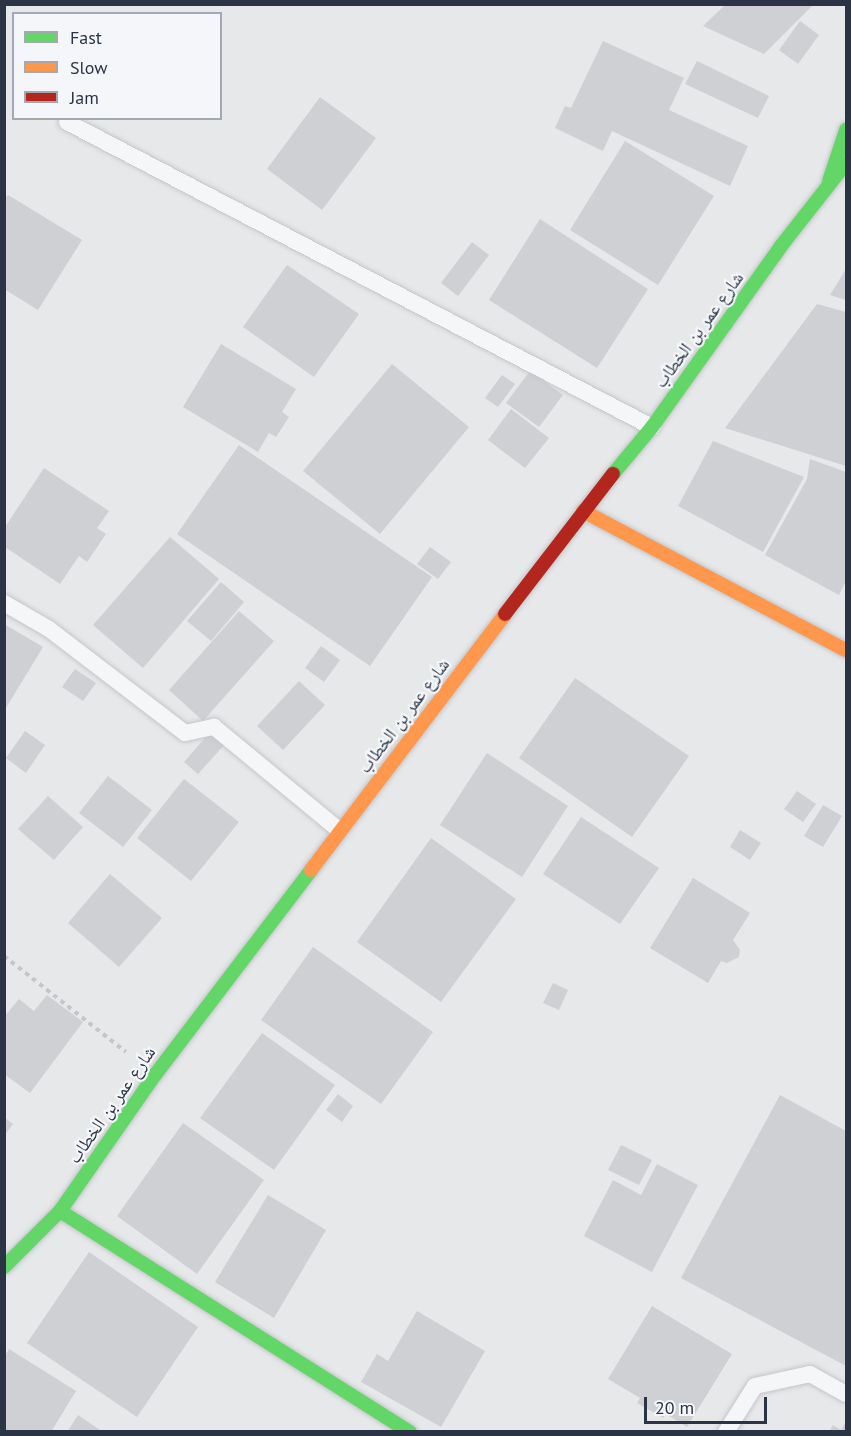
<!DOCTYPE html>
<meta charset="utf-8">
<style>
body{margin:0}
#map{position:relative;width:851px;height:1436px;overflow:hidden;background:#e6e8ea;font-family:"PT Sans","Noto Naskh Arabic",sans-serif}
div>[style]{position:absolute}
.building>*{inset:0;background:#ced0d3}
.path>*{height:4px;margin-top:-2px;transform-origin:0;background:repeating-linear-gradient(90deg,#c5c6ca 0 4.5px,transparent 0 9px)}
.roads{filter:drop-shadow(0 0 2px #c4c6c8) drop-shadow(0 0 2px #c4c6c8)}
.lane>*{height:16px;margin:-8px;padding:0 8px;transform-origin:8px;border-radius:8px;background:#f5f6f7}
.fast>*{height:14px;margin:-7px;padding:0 7px;transform-origin:7px;border-radius:7px;background:#63d668}
.slow>*{height:14px;margin:-7px;padding:0 7px;transform-origin:7px;border-radius:7px;background:#ff974d}
.jam>*{height:14px;margin:-7px;padding:0 7px;transform-origin:7px;border-radius:7px;background:#b3261e}
span{translate:-50% -50%;white-space:nowrap;text-align:center;line-height:1.15;-webkit-text-stroke:4.5px #f4f6f9;paint-order:stroke}
.street-label{font-size:18px;color:#2b3445}
.frame{position:absolute;inset:0;border:6px solid #2b3445;pointer-events:none}
.legend{position:absolute;left:12px;top:12px;width:210px;height:108px;box-sizing:border-box;background:#f4f6f9;border:2px solid #a4a8b1;margin:0;padding:8px 10px;list-style:none;font-size:18px;color:#2b3445}
.legend li{display:flex;align-items:center;gap:12px;height:30px}
.legend b{width:30px;border:2px solid #a4a8b1}
.scale{position:absolute;left:644px;top:1397px;width:123px;height:27px;box-sizing:border-box;border:3px solid #2b3445;border-top:0;padding-left:8px;font-size:18px;line-height:21px;white-space:nowrap;color:#2b3445;-webkit-text-stroke:4px #f4f6f9;paint-order:stroke}
</style>
<div id="map">
<div class="building">
<i style="clip-path:polygon(726px 4px,814px 4px,764px 54px,703px 26px)"></i>
<i style="clip-path:polygon(800px 21px,819px 35px,798px 64px,779px 50px)"></i>
<i style="clip-path:polygon(603px 41px,684px 78px,669px 110px,748px 146px,730px 186px,612px 131px,603px 151px,555px 128px,565px 106px,571px 108px)"></i>
<i style="clip-path:polygon(697px 61px,769px 96px,758px 118px,685px 84px)"></i>
<i style="clip-path:polygon(320px 97px,376px 138px,322px 210px,267px 169px)"></i>
<i style="clip-path:polygon(625px 141px,714px 196px,658px 285px,570px 230px)"></i>
<i style="clip-path:polygon(8px 195px,82px 240px,38px 310px,4px 289px,4px 200px)"></i>
<i style="clip-path:polygon(540px 219px,648px 289px,597px 368px,489px 300px)"></i>
<i style="clip-path:polygon(472px 242px,489px 255px,458px 296px,441px 283px)"></i>
<i style="clip-path:polygon(287px 265px,359px 314px,314px 377px,243px 327px)"></i>
<i style="clip-path:polygon(846px 269px,846px 300px,830px 295px)"></i>
<i style="clip-path:polygon(817px 304px,846px 312px,846px 466px,725px 428px)"></i>
<i style="clip-path:polygon(221px 344px,296px 389px,282px 412px,289px 417px,276px 437px,269px 433px,258px 452px,183px 407px)"></i>
<i style="clip-path:polygon(392px 364px,469px 427px,380px 534px,303px 471px)"></i>
<i style="clip-path:polygon(530px 371px,563px 395px,539px 427px,506px 403px)"></i>
<i style="clip-path:polygon(502px 375px,515px 384px,498px 407px,485px 398px)"></i>
<i style="clip-path:polygon(511px 409px,549px 438px,525px 468px,488px 440px)"></i>
<i style="clip-path:polygon(713px 441px,804px 477px,763px 552px,678px 506px)"></i>
<i style="clip-path:polygon(239px 445px,432px 577px,370px 666px,177px 534px)"></i>
<i style="clip-path:polygon(810px 459px,846px 472px,846px 581px,839px 595px,765px 555px,807px 479px)"></i>
<i style="clip-path:polygon(44px 468px,109px 511px,97px 528px,106px 534px,87px 562px,79px 556px,60px 584px,5px 547px,5px 527px)"></i>
<i style="clip-path:polygon(170px 537px,219px 579px,143px 668px,93px 625px)"></i>
<i style="clip-path:polygon(430px 547px,451px 562px,438px 579px,417px 564px)"></i>
<i style="clip-path:polygon(221px 582px,244px 602px,211px 641px,187px 621px)"></i>
<i style="clip-path:polygon(239px 611px,274px 641px,203px 721px,169px 690px)"></i>
<i style="clip-path:polygon(4px 624px,43px 647px,4px 711px)"></i>
<i style="clip-path:polygon(321px 646px,340px 660px,324px 682px,305px 668px)"></i>
<i style="clip-path:polygon(75px 669px,96px 683px,83px 701px,62px 687px)"></i>
<i style="clip-path:polygon(575px 678px,689px 756px,632px 837px,519px 758px)"></i>
<i style="clip-path:polygon(299px 681px,325px 705px,283px 750px,257px 726px)"></i>
<i style="clip-path:polygon(25px 731px,45px 745px,26px 773px,6px 758px)"></i>
<i style="clip-path:polygon(211px 731px,225px 744px,198px 774px,184px 762px)"></i>
<i style="clip-path:polygon(487px 753px,568px 806px,522px 877px,440px 825px)"></i>
<i style="clip-path:polygon(108px 776px,152px 810px,123px 847px,79px 813px)"></i>
<i style="clip-path:polygon(184px 779px,239px 822px,191px 881px,137px 838px)"></i>
<i style="clip-path:polygon(797px 791px,816px 804px,803px 822px,784px 809px)"></i>
<i style="clip-path:polygon(48px 796px,83px 827px,54px 860px,18px 829px)"></i>
<i style="clip-path:polygon(823px 805px,842px 816px,823px 847px,804px 836px)"></i>
<i style="clip-path:polygon(581px 817px,659px 868px,620px 924px,543px 874px)"></i>
<i style="clip-path:polygon(740px 830px,761px 843px,750px 860px,730px 847px)"></i>
<i style="clip-path:polygon(431px 838px,516px 899px,441px 1002px,357px 942px)"></i>
<i style="clip-path:polygon(110px 874px,162px 918px,119px 967px,68px 923px)"></i>
<i style="clip-path:polygon(693px 878px,750px 913px,733px 940px,740px 950px,739px 957px,727px 963px,721px 961px,708px 983px,650px 948px)"></i>
<i style="clip-path:polygon(313px 947px,433px 1032px,381px 1104px,261px 1020px)"></i>
<i style="clip-path:polygon(553px 983px,568px 990px,559px 1010px,543px 1003px)"></i>
<i style="clip-path:polygon(47px 995px,83px 1022px,30px 1093px,4px 1074px,4px 1017px,19px 999px,34px 1011px)"></i>
<i style="clip-path:polygon(262px 1033px,335px 1085px,274px 1170px,200px 1118px)"></i>
<i style="clip-path:polygon(338px 1094px,353px 1106px,342px 1122px,326px 1110px)"></i>
<i style="clip-path:polygon(780px 1095px,846px 1131px,846px 1366px,681px 1278px)"></i>
<i style="clip-path:polygon(4px 1117px,13px 1124px,4px 1136px)"></i>
<i style="clip-path:polygon(183px 1123px,264px 1180px,197px 1274px,117px 1216px)"></i>
<i style="clip-path:polygon(621px 1145px,652px 1160px,639px 1185px,608px 1170px)"></i>
<i style="clip-path:polygon(657px 1164px,698px 1185px,652px 1272px,584px 1236px,613px 1180px,641px 1195px)"></i>
<i style="clip-path:polygon(268px 1195px,326px 1230px,274px 1318px,215px 1282px)"></i>
<i style="clip-path:polygon(89px 1252px,198px 1327px,137px 1417px,27px 1343px)"></i>
<i style="clip-path:polygon(652px 1306px,732px 1354px,687px 1427px,666px 1414px,663px 1418px,637px 1403px,640px 1398px,608px 1379px)"></i>
<i style="clip-path:polygon(417px 1311px,485px 1351px,441px 1427px,361px 1382px,377px 1354px,388px 1361px)"></i>
<i style="clip-path:polygon(9px 1349px,76px 1391px,51px 1432px,5px 1432px,5px 1356px)"></i>
<i style="clip-path:polygon(78px 1415px,103px 1432px,67px 1432px)"></i>
<i style="clip-path:polygon(846px 1421px,846px 1432px,829px 1432px,833px 1425px,841px 1430px)"></i>
</div>
<div class="path">
<i style="left:4px;top:956px;width:155px;rotate:38.2deg"></i>
</div>
<div class="roads">
<div class="lane">
<i style="left:67px;top:122px;width:660px;rotate:27.54deg"></i>
<i style="left:4px;top:603px;width:52px;rotate:30deg"></i>
<i style="left:49px;top:629px;width:171px;rotate:37.4deg"></i>
<i style="left:185px;top:733px;width:30px;rotate:-12deg"></i>
<i style="left:214px;top:727px;width:162px;rotate:39.5deg"></i>
<i style="left:726px;top:1432px;width:54px;rotate:-57.8deg"></i>
<i style="left:755px;top:1386px;width:56px;rotate:-12.3deg"></i>
<i style="left:810px;top:1374px;width:41px;rotate:29.1deg"></i>
</div>
<div class="fast">
<i style="left:829px;top:181px;width:54px;rotate:-71.6deg"></i>
<i style="left:613px;top:474px;width:61px;rotate:-50.3deg"></i>
<i style="left:652px;top:427px;width:222px;rotate:-54.5deg"></i>
<i style="left:781px;top:246px;width:105px;rotate:-51.9deg"></i>
<i style="left:60px;top:1211px;width:414px;rotate:32.3deg"></i>
<i style="left:4px;top:1267px;width:79px;rotate:-45deg"></i>
<i style="left:60px;top:1211px;width:166px;rotate:-55.1deg"></i>
<i style="left:155px;top:1075px;width:258px;rotate:-52.7deg"></i>
</div>
<div class="slow">
<i style="left:583px;top:511px;width:297px;rotate:27.9deg"></i>
<i style="left:311px;top:870px;width:321px;rotate:-52.8deg"></i>
</div>
<div class="jam">
<i style="left:505px;top:614px;width:177px;rotate:-52.4deg"></i>
</div>
</div>
<div class="street-label">
<span style="left:699px;top:330px;rotate:-54deg">شارع عمر بن الخطاب</span>
<span style="left:404px;top:716px;rotate:-53deg">شارع عمر بن الخطاب</span>
<span style="left:112px;top:1105px;rotate:-55deg">شارع عمر بن الخطاب</span>
</div>
<div class="frame"></div>
<ul class="legend">
<li><b style="height:8px;background:#63d668"></b>Fast</li>
<li><b style="height:8px;background:#ff974d"></b>Slow</li>
<li><b style="height:8px;background:#b3261e"></b>Jam</li>
</ul>
<div class="scale">20 m</div>
</div>
